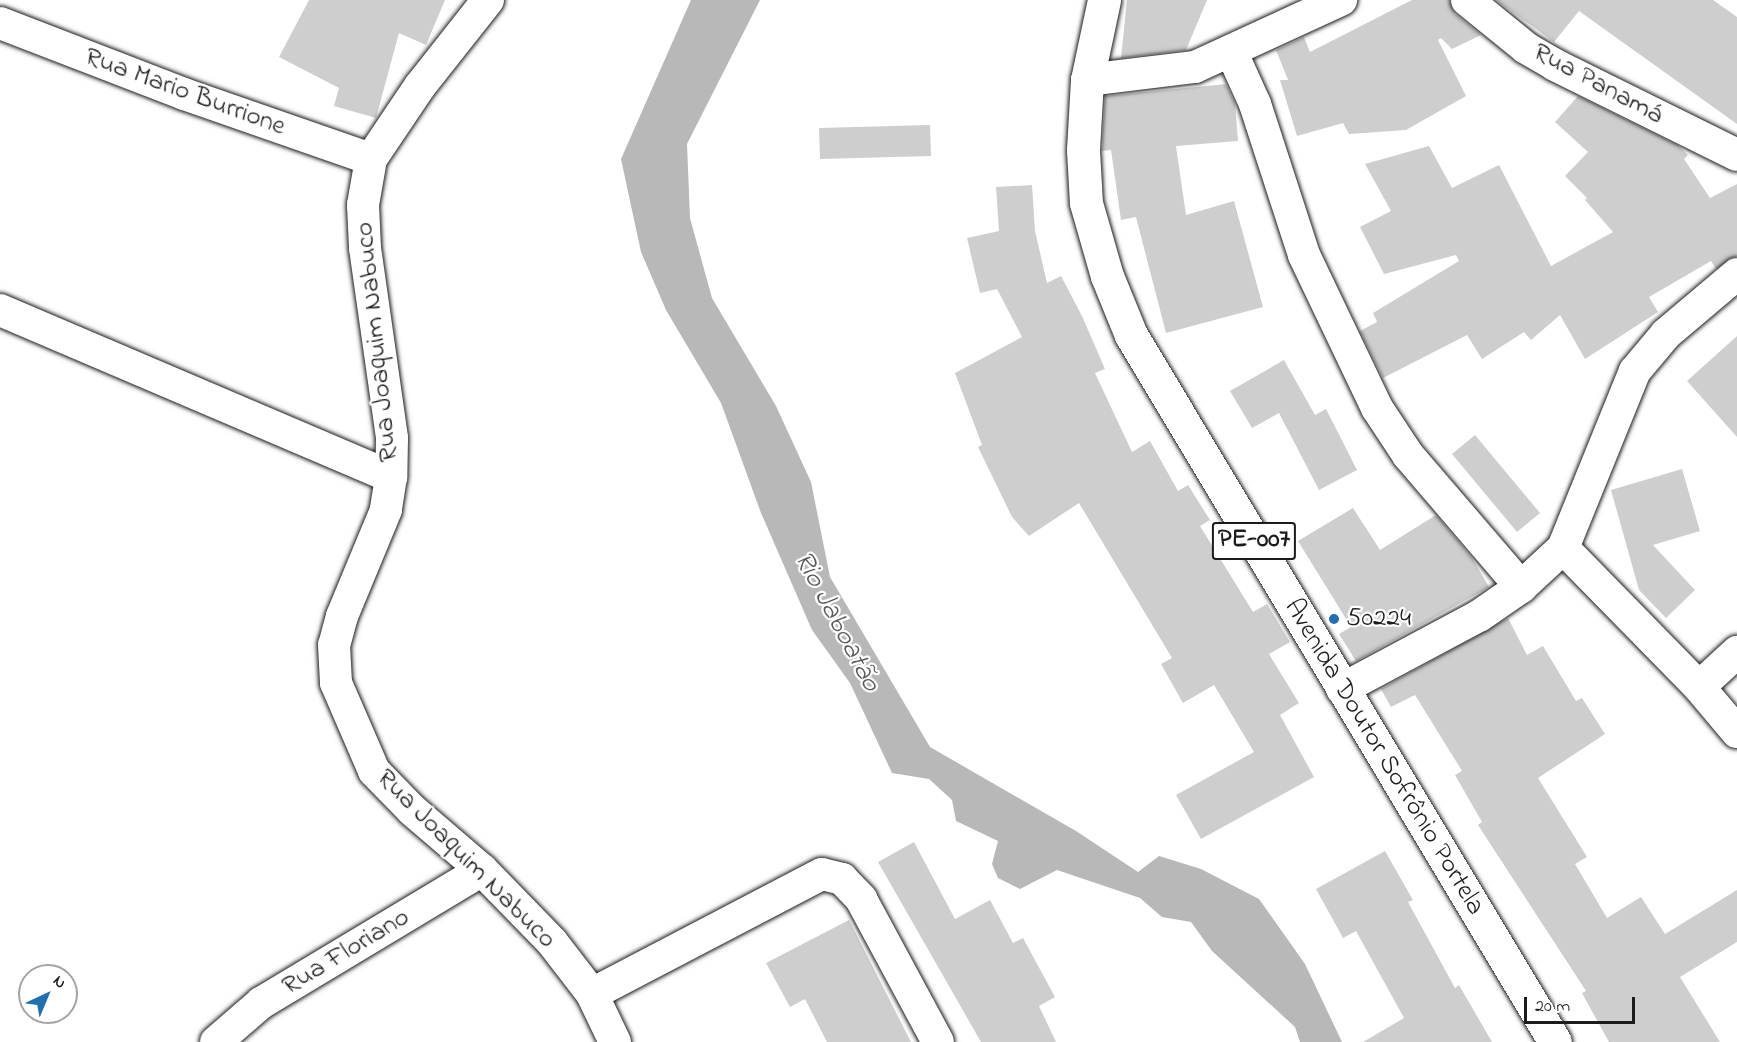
<!DOCTYPE html>
<meta charset="utf-8">
<style>
body{margin:0}
#map{position:relative;width:1737px;height:1042px;overflow:hidden;background:#fff;font-family:"Indie Flower",sans-serif}
div>[style]{position:absolute}
.water>*{inset:0;background:#b8b8b8}
.building>*{inset:0;background:#cecece}
.roads{filter:drop-shadow(0 0 2px #1c1c1c) drop-shadow(0 0 2px #1c1c1c)}
.minor>*{height:32px;margin:-16px;padding:0 16px;transform-origin:16px;border-radius:16px;background:#fff}
.primary>*{height:33px;margin:-16.5px;padding:0 16.5px;transform-origin:16.5px;border-radius:16.5px;background:#fff}
.dots>*{width:16px;height:16px;translate:-50% -50%;box-sizing:border-box;border:3px solid #fff;border-radius:50%}
span{translate:-50% -50%;white-space:nowrap;text-align:center;line-height:1.15;-webkit-text-stroke:4.5px #fff;paint-order:stroke}
.shield-label span{padding:2px 4px;background:#fff;border:2px solid;border-radius:4px;-webkit-text-stroke-width:0}
.shield-label{font-size:26px;color:#1c1c1c;font-weight:700}
.street-label{font-size:27px;color:#1c1c1c}
.poi-label{font-size:27px;color:#1c1c1c}
.left{translate:0 -50%;text-align:left}
.water-label{font-size:28px;color:#5a5a5a;font-style:italic}
.north{position:absolute;left:18px;top:964px;width:60px;height:60px;box-sizing:border-box;background:#fff;border:2px solid #a4a4a4;border-radius:50%;rotate:44deg;font-size:16px;font-weight:700;line-height:24px;text-align:center;color:#1c1c1c}
.north::after{content:'';display:block;margin:auto;width:21px;height:27px;background:#1f6fb2;clip-path:polygon(50% 0,100% 100%,50% 72%,0 100%)}
.scale{position:absolute;left:1524px;top:997px;width:111px;height:27px;box-sizing:border-box;border:3px solid #1c1c1c;border-top:0;padding-left:8px;font-size:18px;line-height:21px;white-space:nowrap;color:#1c1c1c;-webkit-text-stroke:4px #fff;paint-order:stroke}
</style>
<div id="map">
<div class="water">
<i style="clip-path:polygon(691px 0,760px 0,687px 144px,690px 218px,712px 298px,776px 406px,811px 482px,830px 577px,930px 747px,1076px 831px,1138px 872px,1159px 856px,1201px 869px,1259px 899px,1305px 964px,1342px 1042px,1300px 1042px,1295px 1027px,1212px 951px,1191px 922px,1162px 917px,1140px 898px,1057px 870px,1020px 889px,998px 878px,992px 864px,998px 841px,956px 821px,952px 800px,929px 779px,892px 773px,850px 683px,812px 630px,761px 513px,721px 403px,666px 310px,641px 252px,621px 159px)"></i>
</div>
<div class="building">
<i style="clip-path:polygon(309px 0,445px 0,426px 45px,399px 33px,376px 118px,334px 106px,339px 88px,279px 57px)"></i>
<i style="clip-path:polygon(1127px 0,1207px 0,1186px 50px,1121px 58px)"></i>
<i style="clip-path:polygon(1412px 0,1449px 0,1455px 14px,1481px 35px,1452px 49px,1441px 38px,1438px 40px,1466px 96px,1406px 130px,1349px 134px,1343px 123px,1297px 136px,1280px 80px,1288px 80px,1276px 50px,1304px 37px,1310px 52px)"></i>
<i style="clip-path:polygon(1496px 0,1713px 0,1737px 17px,1737px 124px,1579px 11px,1554px 42px)"></i>
<i style="clip-path:polygon(1226px 84px,1235px 104px,1238px 141px,1176px 146px,1186px 215px,1234px 201px,1263px 307px,1166px 333px,1136px 217px,1121px 220px,1111px 150px,1102px 151px,1105px 96px)"></i>
<i style="clip-path:polygon(1578px 96px,1677px 145px,1688px 155px,1684px 159px,1710px 198px,1737px 184px,1737px 256px,1716px 269px,1711px 261px,1649px 297px,1658px 312px,1585px 359px,1560px 315px,1531px 340px,1524px 332px,1482px 359px,1467px 335px,1383px 378px,1360px 331px,1377px 322px,1373px 313px,1459px 261px,1456px 255px,1384px 274px,1360px 227px,1391px 211px,1365px 164px,1429px 146px,1452px 188px,1499px 165px,1551px 266px,1613px 232px,1585px 200px,1587px 198px,1565px 176px,1588px 152px,1555px 122px)"></i>
<i style="clip-path:polygon(930px 125px,931px 156px,820px 159px,819px 128px)"></i>
<i style="clip-path:polygon(1032px 185px,1035px 231px,1047px 283px,1061px 276px,1082px 316px,1105px 369px,1095px 373px,1132px 452px,1150px 441px,1178px 491px,1188px 485px,1210px 520px,1200px 526px,1253px 612px,1267px 604px,1290px 642px,1269px 654px,1299px 703px,1280px 715px,1314px 777px,1201px 839px,1176px 795px,1254px 752px,1214px 685px,1183px 703px,1161px 664px,1172px 658px,1079px 503px,1029px 536px,1012px 517px,978px 447px,982px 445px,955px 373px,1022px 337px,997px 289px,980px 293px,967px 238px,999px 231px,996px 187px)"></i>
<i style="clip-path:polygon(1737px 336px,1737px 437px,1687px 381px)"></i>
<i style="clip-path:polygon(1284px 360px,1315px 415px,1326px 409px,1357px 470px,1319px 490px,1279px 413px,1252px 428px,1230px 391px)"></i>
<i style="clip-path:polygon(1475px 435px,1540px 513px,1517px 532px,1452px 454px)"></i>
<i style="clip-path:polygon(1682px 469px,1700px 531px,1653px 545px,1695px 590px,1666px 618px,1639px 590px,1611px 490px)"></i>
<i style="clip-path:polygon(1353px 508px,1380px 550px,1436px 515px,1472px 558px,1489px 587px,1356px 661px,1339px 634px,1351px 627px,1298px 541px)"></i>
<i style="clip-path:polygon(1508px 618px,1527px 655px,1543px 646px,1576px 701px,1582px 698px,1605px 734px,1538px 778px,1587px 857px,1575px 864px,1607px 918px,1641px 897px,1665px 934px,1737px 890px,1737px 942px,1680px 977px,1720px 1042px,1609px 1042px,1582px 993px,1586px 991px,1478px 825px,1482px 822px,1455px 775px,1462px 771px,1415px 695px,1391px 707px,1381px 689px)"></i>
<i style="clip-path:polygon(914px 842px,955px 919px,990px 900px,1013px 943px,1023px 938px,1055px 997px,1039px 1006px,1056px 1042px,981px 1042px,878px 862px)"></i>
<i style="clip-path:polygon(1385px 851px,1413px 900px,1408px 902px,1455px 988px,1459px 985px,1492px 1042px,1363px 1042px,1404px 1018px,1356px 931px,1343px 938px,1316px 889px)"></i>
<i style="clip-path:polygon(849px 920px,911px 1042px,827px 1042px,805px 999px,790px 1007px,766px 963px)"></i>
</div>
<div class="roads">
<div class="minor">
<i style="left:488px;top:0;width:110px;rotate:128.3deg"></i>
<i style="left:420px;top:86px;width:88px;rotate:123.9deg"></i>
<i style="left:371px;top:159px;width:47px;rotate:99.9deg"></i>
<i style="left:363px;top:205px;width:43px;rotate:87.3deg"></i>
<i style="left:365px;top:248px;width:192px;rotate:81.9deg"></i>
<i style="left:392px;top:438px;width:39px;rotate:91deg"></i>
<i style="left:391px;top:477px;width:33px;rotate:99deg"></i>
<i style="left:386px;top:510px;width:115px;rotate:112.5deg"></i>
<i style="left:342px;top:616px;width:30px;rotate:105deg"></i>
<i style="left:334px;top:645px;width:38px;rotate:87deg"></i>
<i style="left:336px;top:683px;width:96px;rotate:66.6deg"></i>
<i style="left:374px;top:771px;width:54px;rotate:45.7deg"></i>
<i style="left:412px;top:810px;width:92px;rotate:40.6deg"></i>
<i style="left:482px;top:870px;width:100px;rotate:45.8deg"></i>
<i style="left:552px;top:942px;width:66px;rotate:52.4deg"></i>
<i style="left:592px;top:994px;width:53px;rotate:64.4deg"></i>
<i style="left:1467px;top:0;width:76px;rotate:39.1deg"></i>
<i style="left:1526px;top:48px;width:34px;rotate:30deg"></i>
<i style="left:1555px;top:65px;width:203px;rotate:26.3deg"></i>
<i style="left:0;top:23px;width:197px;rotate:21.1deg"></i>
<i style="left:184px;top:94px;width:198px;rotate:19.2deg"></i>
<i style="left:1232px;top:53px;width:56px;rotate:65.7deg"></i>
<i style="left:1255px;top:104px;width:159px;rotate:72deg"></i>
<i style="left:1304px;top:255px;width:170px;rotate:64.5deg"></i>
<i style="left:1377px;top:408px;width:56px;rotate:56.6deg"></i>
<i style="left:1408px;top:455px;width:174px;rotate:49.4deg"></i>
<i style="left:1087px;top:80px;width:109px;rotate:-6.9deg"></i>
<i style="left:1195px;top:67px;width:161px;rotate:-24.7deg"></i>
<i style="left:0;top:310px;width:425px;rotate:23.1deg"></i>
<i style="left:1563px;top:548px;width:194px;rotate:45.6deg"></i>
<i style="left:1699px;top:687px;width:59px;rotate:49.8deg"></i>
<i style="left:1699px;top:687px;width:52px;rotate:-42.6deg"></i>
<i style="left:1342px;top:689px;width:155px;rotate:-28.1deg"></i>
<i style="left:1479px;top:616px;width:51px;rotate:-34.6deg"></i>
<i style="left:1521px;top:587px;width:57px;rotate:-42.9deg"></i>
<i style="left:1563px;top:548px;width:191px;rotate:-67.9deg"></i>
<i style="left:1635px;top:371px;width:48px;rotate:-50deg"></i>
<i style="left:1666px;top:334px;width:93px;rotate:-40.2deg"></i>
<i style="left:592px;top:994px;width:259px;rotate:-27.6deg"></i>
<i style="left:822px;top:874px;width:21px;rotate:14deg"></i>
<i style="left:842px;top:879px;width:28px;rotate:46deg"></i>
<i style="left:861px;top:899px;width:162px;rotate:61.7deg"></i>
<i style="left:216px;top:1042px;width:60px;rotate:-40.9deg"></i>
<i style="left:261px;top:1003px;width:258px;rotate:-31deg"></i>
</div>
<div class="primary">
<i style="left:1104px;top:0;width:82px;rotate:102deg"></i>
<i style="left:1087px;top:80px;width:70px;rotate:93.3deg"></i>
<i style="left:1083px;top:150px;width:53px;rotate:86.8deg"></i>
<i style="left:1086px;top:203px;width:76px;rotate:74deg"></i>
<i style="left:1107px;top:276px;width:64px;rotate:67.9deg"></i>
<i style="left:1131px;top:335px;width:824px;rotate:59.05deg"></i>
</div>
</div>
<div class="dots">
<i style="left:1334px;top:619px;background:#1f6fb2"></i>
</div>
<div class="shield-label">
<span style="left:1254px;top:541px">PE-007</span>
</div>
<div class="street-label">
<span style="left:1598px;top:84px;rotate:28deg">Rua Panamá</span>
<span style="left:185px;top:92px;rotate:20deg">Rua Mario Burrione</span>
<span style="left:377px;top:342px;rotate:-96deg">Rua Joaquim Nabuco</span>
<span style="left:1384px;top:757px;rotate:59deg">Avenida Doutor Sofrônio Portela</span>
<span style="left:466px;top:859px;rotate:45deg">Rua Joaquim Nabuco</span>
<span style="left:346px;top:952px;rotate:-31deg">Rua Floriano</span>
</div>
<div class="poi-label">
<span class="left" style="left:1346px;top:619px">50224</span>
</div>
<div class="water-label">
<span style="left:836px;top:622px;rotate:62deg">Rio Jaboatão</span>
</div>
<div class="north">N</div>
<div class="scale">20 m</div>
</div>
